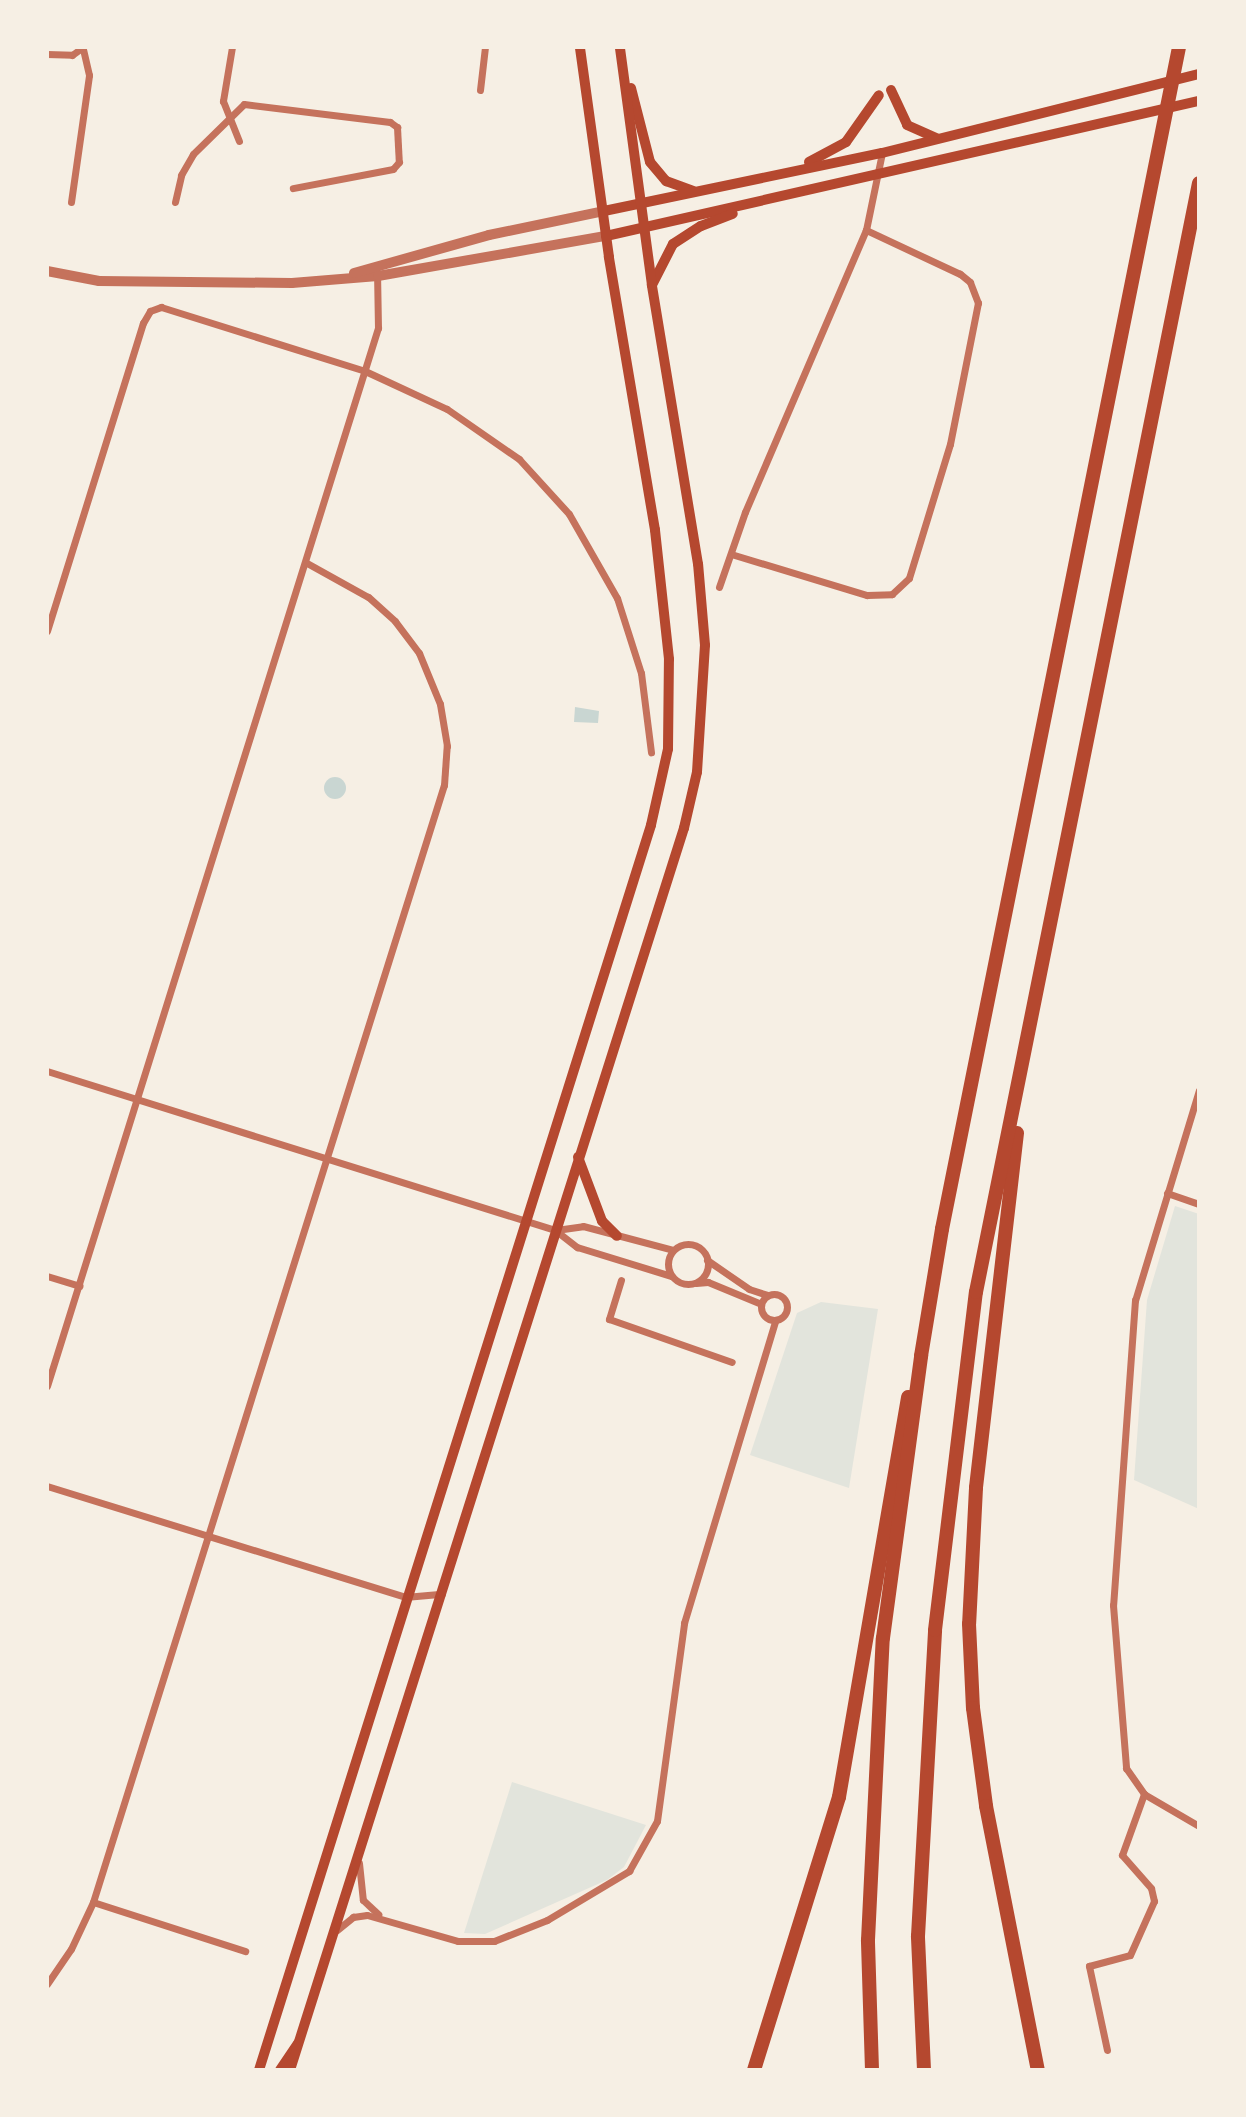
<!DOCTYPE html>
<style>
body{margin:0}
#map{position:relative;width:1246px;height:2117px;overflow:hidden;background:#f6efe4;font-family:"PT Sans",sans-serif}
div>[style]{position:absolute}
.green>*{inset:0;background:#e2e4dc}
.water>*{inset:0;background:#c9d6d2}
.round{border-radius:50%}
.minor>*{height:7px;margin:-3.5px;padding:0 3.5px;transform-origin:3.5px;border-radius:3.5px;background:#c5725c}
.minor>.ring{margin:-3.5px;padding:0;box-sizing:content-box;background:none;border:7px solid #c5725c;border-radius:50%}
.tertiary>*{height:10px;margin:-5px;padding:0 5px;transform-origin:5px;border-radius:5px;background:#c5725c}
.secondary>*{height:10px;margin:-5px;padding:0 5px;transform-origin:5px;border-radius:5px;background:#b5482f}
.motorway>*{height:14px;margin:-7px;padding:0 7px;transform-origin:7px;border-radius:7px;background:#b5482f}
span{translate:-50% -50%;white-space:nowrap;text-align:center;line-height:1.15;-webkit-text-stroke:6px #f6efe4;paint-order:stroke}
.frame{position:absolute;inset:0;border:49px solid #f6efe4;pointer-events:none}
</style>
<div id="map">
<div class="green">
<i style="clip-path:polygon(1175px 1206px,1199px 1214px,1199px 1509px,1134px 1480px,1147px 1300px)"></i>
<i style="clip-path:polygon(821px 1302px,878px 1309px,849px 1488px,750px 1455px,797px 1313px)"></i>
<i style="clip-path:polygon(512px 1782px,646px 1825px,624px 1867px,607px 1880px,485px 1934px,464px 1933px)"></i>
</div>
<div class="water">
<i style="clip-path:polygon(575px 707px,599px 711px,598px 723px,574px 722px)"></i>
<i class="round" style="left:324px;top:777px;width:22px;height:22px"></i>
</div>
<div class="minor">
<i style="left:232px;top:47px;width:55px;rotate:99.5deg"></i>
<i style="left:223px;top:101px;width:43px;rotate:68.2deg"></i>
<i style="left:47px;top:54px;width:25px;rotate:2deg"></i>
<i style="left:72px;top:55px;width:14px;rotate:-36deg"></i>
<i style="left:480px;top:90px;width:43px;rotate:-83.4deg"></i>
<i style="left:71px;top:202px;width:128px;rotate:-81.9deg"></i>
<i style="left:89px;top:75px;width:28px;rotate:-103deg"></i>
<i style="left:175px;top:202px;width:28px;rotate:-77deg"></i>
<i style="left:181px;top:175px;width:24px;rotate:-60deg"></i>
<i style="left:193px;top:154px;width:71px;rotate:-44.4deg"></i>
<i style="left:244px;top:104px;width:147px;rotate:7deg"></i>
<i style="left:390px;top:122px;width:9px;rotate:36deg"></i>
<i style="left:397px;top:127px;width:35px;rotate:87deg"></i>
<i style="left:399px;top:162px;width:9px;rotate:131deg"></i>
<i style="left:393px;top:169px;width:102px;rotate:169.2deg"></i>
<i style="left:731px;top:554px;width:142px;rotate:16.8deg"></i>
<i style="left:867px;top:595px;width:25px;rotate:-2deg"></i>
<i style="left:892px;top:594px;width:23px;rotate:-43deg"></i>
<i style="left:909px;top:578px;width:140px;rotate:-73deg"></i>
<i style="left:950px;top:444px;width:144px;rotate:-78.8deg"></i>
<i style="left:978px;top:303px;width:22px;rotate:-111deg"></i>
<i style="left:970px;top:282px;width:13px;rotate:-141deg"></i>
<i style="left:960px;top:274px;width:104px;rotate:-154.9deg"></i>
<i style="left:719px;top:587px;width:79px;rotate:-70.9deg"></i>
<i style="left:745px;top:512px;width:307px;rotate:-66.8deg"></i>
<i style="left:866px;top:230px;width:79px;rotate:-78.3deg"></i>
<i style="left:47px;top:631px;width:323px;rotate:-72.7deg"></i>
<i style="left:143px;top:323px;width:14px;rotate:-60deg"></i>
<i style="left:150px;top:311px;width:12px;rotate:-20deg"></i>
<i style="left:161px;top:307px;width:214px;rotate:17.4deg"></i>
<i style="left:365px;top:371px;width:90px;rotate:24.9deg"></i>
<i style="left:447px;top:409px;width:88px;rotate:34.8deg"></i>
<i style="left:519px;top:459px;width:74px;rotate:47.7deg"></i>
<i style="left:569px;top:514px;width:97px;rotate:60.3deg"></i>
<i style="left:617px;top:598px;width:79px;rotate:72.3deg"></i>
<i style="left:641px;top:673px;width:80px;rotate:82.8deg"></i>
<i style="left:47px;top:1071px;width:532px;rotate:17.38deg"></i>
<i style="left:555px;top:1230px;width:28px;rotate:38deg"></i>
<i style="left:577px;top:1247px;width:98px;rotate:17.1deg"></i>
<i style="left:1199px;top:1090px;width:220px;rotate:106.9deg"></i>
<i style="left:1135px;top:1300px;width:306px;rotate:94.1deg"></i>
<i style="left:1113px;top:1605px;width:164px;rotate:85.4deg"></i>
<i style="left:1126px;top:1768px;width:32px;rotate:55deg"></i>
<i style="left:1144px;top:1794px;width:64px;rotate:30.2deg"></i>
<i style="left:1167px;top:1193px;width:34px;rotate:19deg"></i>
<i style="left:556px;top:1230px;width:27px;rotate:-8deg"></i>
<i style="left:583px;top:1226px;width:93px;rotate:14.9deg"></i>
<i class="ring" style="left:668px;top:1244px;width:33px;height:33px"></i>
<i style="left:707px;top:1260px;width:51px;rotate:34.6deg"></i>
<i style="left:749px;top:1289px;width:20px;rotate:18deg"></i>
<i style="left:47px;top:1276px;width:34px;rotate:17deg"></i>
<i style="left:621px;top:1280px;width:41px;rotate:107.1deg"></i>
<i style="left:609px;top:1319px;width:130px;rotate:19.3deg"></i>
<i style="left:696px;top:1283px;width:12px;rotate:-5deg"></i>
<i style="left:708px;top:1282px;width:57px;rotate:22.5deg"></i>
<i class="ring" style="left:761px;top:1294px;width:19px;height:19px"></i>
<i style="left:47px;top:1386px;width:1109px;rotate:-72.63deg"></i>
<i style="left:378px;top:328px;width:56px;rotate:-91deg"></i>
<i style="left:47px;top:1486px;width:375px;rotate:17.2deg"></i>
<i style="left:405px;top:1597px;width:37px;rotate:-5deg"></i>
<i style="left:359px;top:1863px;width:37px;rotate:84deg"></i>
<i style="left:363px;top:1900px;width:21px;rotate:43deg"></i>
<i style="left:93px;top:1902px;width:160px;rotate:17.9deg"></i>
<i style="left:337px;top:1930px;width:21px;rotate:-39deg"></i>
<i style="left:353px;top:1917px;width:14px;rotate:-8deg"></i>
<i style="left:367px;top:1915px;width:95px;rotate:15.9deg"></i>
<i style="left:458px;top:1941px;width:36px"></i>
<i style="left:494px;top:1941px;width:57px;rotate:-21.6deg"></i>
<i style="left:547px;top:1920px;width:96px;rotate:-30.9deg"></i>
<i style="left:629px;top:1871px;width:57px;rotate:-60.8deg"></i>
<i style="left:657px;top:1821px;width:200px;rotate:-82.2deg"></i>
<i style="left:684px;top:1623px;width:315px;rotate:-73.2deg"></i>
<i style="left:47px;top:1984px;width:42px;rotate:-55.6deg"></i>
<i style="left:71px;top:1949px;width:52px;rotate:-64.9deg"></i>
<i style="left:93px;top:1902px;width:1171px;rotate:-72.56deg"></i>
<i style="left:444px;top:785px;width:39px;rotate:-86deg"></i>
<i style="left:447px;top:746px;width:43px;rotate:-99.5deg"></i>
<i style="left:440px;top:704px;width:55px;rotate:-112.4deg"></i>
<i style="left:419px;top:653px;width:40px;rotate:-127deg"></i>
<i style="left:395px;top:621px;width:36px;rotate:-138deg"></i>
<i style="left:368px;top:597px;width:70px;rotate:-150.9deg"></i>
<i style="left:1107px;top:2050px;width:86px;rotate:-102.1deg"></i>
<i style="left:1089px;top:1966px;width:42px;rotate:-15deg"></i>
<i style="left:1130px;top:1955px;width:59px;rotate:-66deg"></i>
<i style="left:1154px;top:1901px;width:13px;rotate:-103deg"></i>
<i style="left:1151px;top:1888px;width:44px;rotate:-131.3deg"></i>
<i style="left:1122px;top:1855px;width:65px;rotate:-70.2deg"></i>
</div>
<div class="tertiary">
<i style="left:47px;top:271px;width:53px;rotate:10.9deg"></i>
<i style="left:99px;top:281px;width:193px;rotate:0.6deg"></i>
<i style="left:292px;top:283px;width:86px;rotate:-4.7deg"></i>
<i style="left:378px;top:276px;width:231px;rotate:-10deg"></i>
<i style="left:354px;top:273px;width:140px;rotate:-15.7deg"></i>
<i style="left:489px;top:235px;width:117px;rotate:-11.8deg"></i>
</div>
<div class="secondary">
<i style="left:631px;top:88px;width:76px;rotate:75.6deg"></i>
<i style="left:650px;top:162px;width:25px;rotate:50deg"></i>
<i style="left:666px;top:181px;width:29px;rotate:20deg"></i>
<i style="left:891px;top:90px;width:38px;rotate:65deg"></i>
<i style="left:907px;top:125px;width:32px;rotate:24deg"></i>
<i style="left:809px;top:162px;width:42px;rotate:-28.4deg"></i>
<i style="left:846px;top:142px;width:57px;rotate:-54.9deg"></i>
<i style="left:604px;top:211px;width:284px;rotate:-11.8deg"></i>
<i style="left:882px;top:153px;width:327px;rotate:-14deg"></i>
<i style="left:606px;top:236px;width:608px;rotate:-12.83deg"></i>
<i style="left:652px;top:285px;width:46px;rotate:-62.9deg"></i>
<i style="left:673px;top:244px;width:33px;rotate:-33deg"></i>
<i style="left:701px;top:226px;width:34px;rotate:-21deg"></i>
<i style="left:578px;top:1157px;width:68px;rotate:69.4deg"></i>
<i style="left:602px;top:1221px;width:21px;rotate:45deg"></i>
<i style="left:259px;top:2070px;width:1305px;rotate:-72.52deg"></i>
<i style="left:651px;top:825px;width:78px;rotate:-77.4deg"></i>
<i style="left:668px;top:749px;width:90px;rotate:-89.4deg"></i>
<i style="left:669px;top:659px;width:130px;rotate:-96.2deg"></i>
<i style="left:655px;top:530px;width:277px;rotate:-99.6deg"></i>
<i style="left:609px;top:257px;width:212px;rotate:-97.9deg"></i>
<i style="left:280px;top:2070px;width:32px;rotate:-56deg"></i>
<i style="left:290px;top:2070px;width:1303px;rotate:-72.4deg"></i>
<i style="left:684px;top:828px;width:57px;rotate:-76.9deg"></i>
<i style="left:697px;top:772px;width:127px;rotate:-86.4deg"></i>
<i style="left:705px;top:645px;width:81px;rotate:-94.9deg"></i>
<i style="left:698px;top:564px;width:283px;rotate:-99.4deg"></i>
<i style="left:652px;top:285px;width:240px;rotate:-97.7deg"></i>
</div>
<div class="motorway">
<i style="left:1017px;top:1133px;width:357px;rotate:96.6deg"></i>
<i style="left:976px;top:1488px;width:136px;rotate:92.9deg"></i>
<i style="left:969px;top:1624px;width:84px;rotate:87.3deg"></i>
<i style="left:973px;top:1708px;width:99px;rotate:82.4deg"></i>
<i style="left:986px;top:1806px;width:269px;rotate:78.9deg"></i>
<i style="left:754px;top:2070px;width:286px;rotate:-72.7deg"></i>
<i style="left:839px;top:1797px;width:406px;rotate:-80.2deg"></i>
<i style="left:872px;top:2070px;width:130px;rotate:-91.8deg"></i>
<i style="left:868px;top:1940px;width:302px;rotate:-87.2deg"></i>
<i style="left:883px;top:1638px;width:285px;rotate:-82.3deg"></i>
<i style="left:921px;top:1356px;width:129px;rotate:-80.6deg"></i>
<i style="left:942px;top:1229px;width:1206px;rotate:-78.66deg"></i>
<i style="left:924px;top:2070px;width:134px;rotate:-92.6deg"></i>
<i style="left:918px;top:1936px;width:306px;rotate:-86.8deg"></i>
<i style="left:935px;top:1630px;width:340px;rotate:-83.1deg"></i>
<i style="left:976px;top:1292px;width:1131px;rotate:-78.63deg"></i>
</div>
<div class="frame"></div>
</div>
